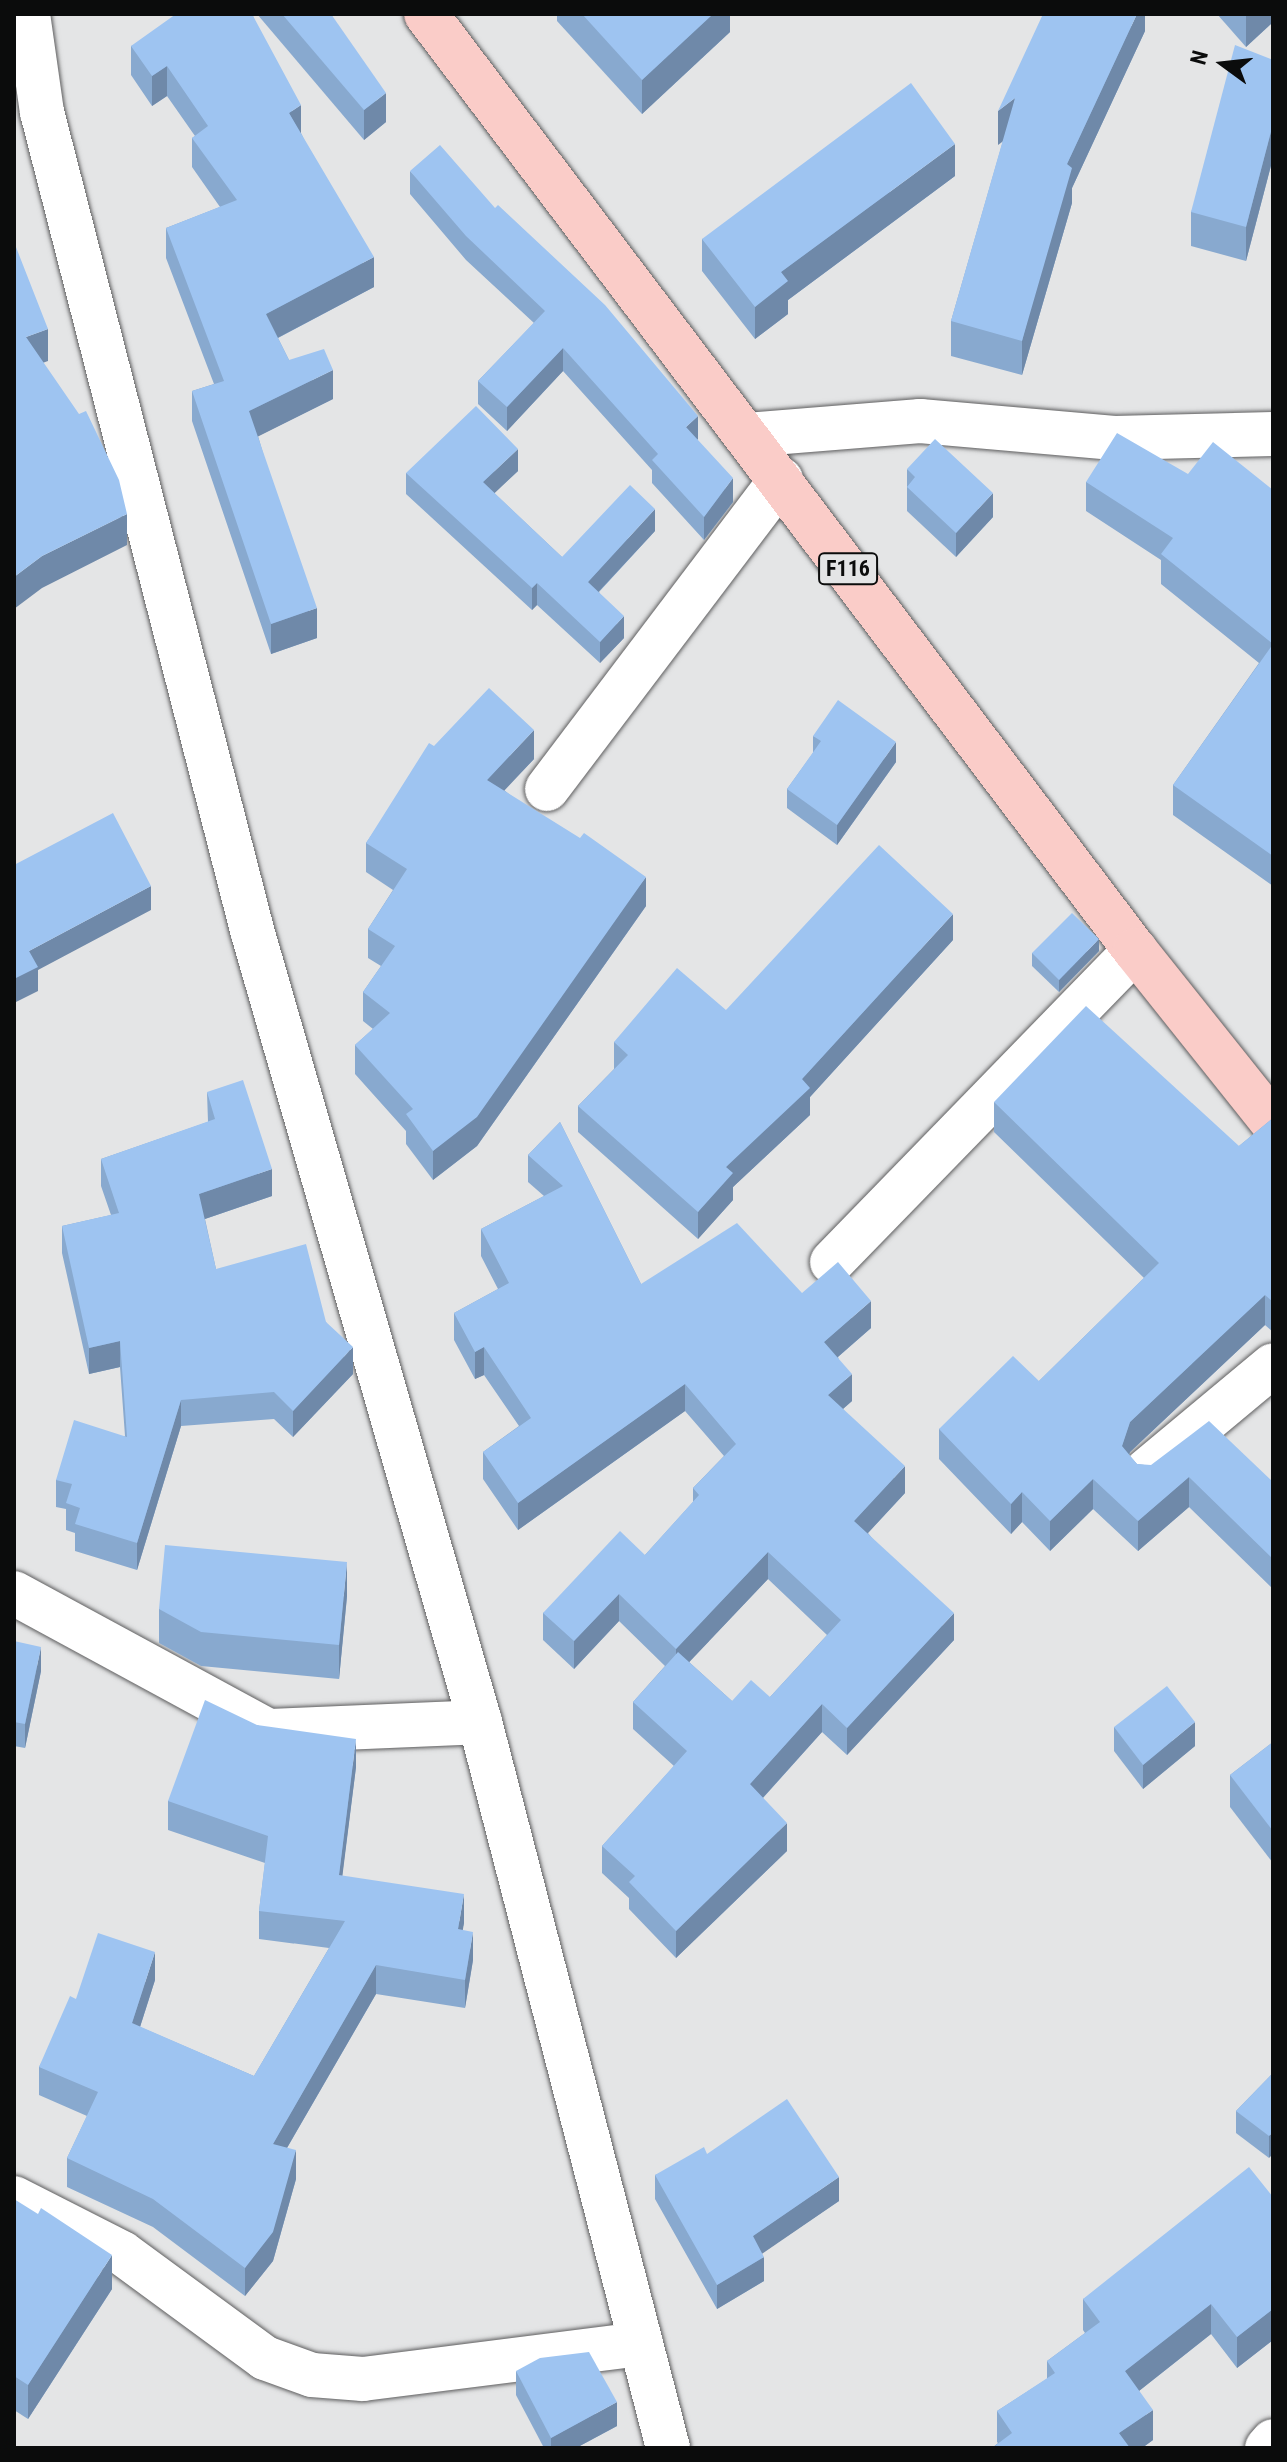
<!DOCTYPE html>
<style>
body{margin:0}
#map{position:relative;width:1287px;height:2462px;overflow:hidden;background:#e4e5e6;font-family:"Roboto Condensed",sans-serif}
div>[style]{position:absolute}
.roads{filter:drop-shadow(0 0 2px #5e5e5f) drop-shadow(0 0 2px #5e5e5f)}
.minor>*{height:44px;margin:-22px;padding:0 22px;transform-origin:22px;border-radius:22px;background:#fff}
.major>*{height:44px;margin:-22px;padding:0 22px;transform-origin:22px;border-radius:22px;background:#faccc8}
.wall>*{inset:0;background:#88a9cf}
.shaded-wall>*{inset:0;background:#6f89a9}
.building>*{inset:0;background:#9ec4f1}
span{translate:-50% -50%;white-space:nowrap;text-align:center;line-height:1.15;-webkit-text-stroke:6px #e4e5e6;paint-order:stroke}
.shield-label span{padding:2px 6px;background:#e4e5e6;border:2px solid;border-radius:6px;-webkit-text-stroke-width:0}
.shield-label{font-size:22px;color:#0b0c0c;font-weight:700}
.frame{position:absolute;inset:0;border:16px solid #0b0c0c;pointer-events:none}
.north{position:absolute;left:1183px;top:24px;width:80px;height:80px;-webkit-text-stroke:6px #e4e5e6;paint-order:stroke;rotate:285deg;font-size:22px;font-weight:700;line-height:32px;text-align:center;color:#0b0c0c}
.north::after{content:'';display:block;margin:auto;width:28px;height:36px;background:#0b0c0c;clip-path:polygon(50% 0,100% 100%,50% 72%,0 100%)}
</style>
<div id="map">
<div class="roads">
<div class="minor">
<i style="left:28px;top:14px;width:99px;rotate:81.9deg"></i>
<i style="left:42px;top:112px;width:845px;rotate:75.6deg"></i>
<i style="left:252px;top:930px;width:824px;rotate:73.94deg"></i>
<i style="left:480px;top:1722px;width:750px;rotate:75.48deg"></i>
<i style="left:747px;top:435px;width:174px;rotate:-4.6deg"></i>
<i style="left:920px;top:421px;width:195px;rotate:5deg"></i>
<i style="left:1114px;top:438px;width:159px;rotate:-1.4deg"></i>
<i style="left:547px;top:789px;width:388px;rotate:-52.9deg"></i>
<i style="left:832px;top:1262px;width:435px;rotate:-45.8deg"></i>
<i style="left:1146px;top:1471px;width:165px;rotate:-39.8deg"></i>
<i style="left:14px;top:1593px;width:289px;rotate:28.5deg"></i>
<i style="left:268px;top:1731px;width:212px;rotate:-2.4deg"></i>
<i style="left:14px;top:2198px;width:121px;rotate:27deg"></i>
<i style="left:122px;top:2253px;width:177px;rotate:36.3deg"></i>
<i style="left:265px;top:2358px;width:50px;rotate:19.9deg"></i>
<i style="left:312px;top:2375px;width:51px;rotate:4.5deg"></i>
<i style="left:363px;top:2379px;width:280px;rotate:-7.2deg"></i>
<i style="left:1267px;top:2448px;width:9px;rotate:-49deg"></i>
</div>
<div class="major">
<i style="left:426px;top:14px;width:1174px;rotate:52.86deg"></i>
<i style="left:1135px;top:950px;width:221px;rotate:51.4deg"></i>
</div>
</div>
<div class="wall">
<i style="clip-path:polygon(256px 14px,253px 16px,301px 133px,374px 287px,278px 338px,289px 360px,333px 399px,258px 436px,317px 638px,271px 654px,192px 421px,192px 391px,214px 384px,166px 258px,166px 228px,220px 207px,192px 167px,192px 138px,195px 136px,167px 96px,152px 106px,131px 75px,131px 46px)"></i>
<i style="clip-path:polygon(257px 14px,331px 14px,386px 122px,364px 140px)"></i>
<i style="clip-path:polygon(557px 14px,730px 14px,730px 32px,642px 114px,557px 21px)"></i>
<i style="clip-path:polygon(1145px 14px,1145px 31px,1072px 188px,1072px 203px,1022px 375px,951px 356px,951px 321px,1003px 141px,998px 145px)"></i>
<i style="clip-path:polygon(1217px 14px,1273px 14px,1273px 22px,1246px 47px)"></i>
<i style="clip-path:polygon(1273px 60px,1273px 158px,1246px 261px,1191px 246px,1191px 212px)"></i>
<i style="clip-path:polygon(410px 171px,698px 439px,697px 440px,733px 502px,704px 540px,652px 483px,652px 470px,563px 371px,507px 431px,478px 404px,478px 381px,534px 323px,466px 260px,410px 194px)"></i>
<i style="clip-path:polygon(955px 176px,788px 300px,788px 314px,755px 339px,702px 271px,702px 239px)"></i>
<i style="clip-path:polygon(907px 469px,993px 517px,956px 557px,907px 511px)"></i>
<i style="clip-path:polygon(518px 471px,494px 493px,562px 557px,655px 531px,599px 592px,624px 638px,600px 663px,537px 605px,532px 610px,406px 494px,406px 473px)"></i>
<i style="clip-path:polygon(1188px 474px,1273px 490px,1273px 886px,1173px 815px,1173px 785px,1259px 663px,1161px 584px,1161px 560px,1086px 511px,1086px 482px)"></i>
<i style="clip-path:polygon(813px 736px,896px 762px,837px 845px,787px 808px,787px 789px,813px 753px)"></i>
<i style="clip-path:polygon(434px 746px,534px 759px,504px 790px,646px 906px,477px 1146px,433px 1180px,406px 1144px,406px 1131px,355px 1074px,355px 1045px,373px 1029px,363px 1021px,363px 992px,381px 966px,368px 958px,368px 929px,393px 890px,366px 872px,366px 843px)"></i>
<i style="clip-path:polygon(953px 940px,810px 1097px,810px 1115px,733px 1187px,733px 1200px,698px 1239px,578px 1132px,578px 1106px,614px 1069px,614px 1042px,726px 1010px)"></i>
<i style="clip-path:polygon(1099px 951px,1059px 992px,1032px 966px,1032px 953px)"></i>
<i style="clip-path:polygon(207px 1092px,272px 1196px,205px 1219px,216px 1269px,326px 1322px,353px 1374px,293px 1437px,274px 1419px,181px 1426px,137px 1570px,75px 1551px,75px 1533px,66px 1530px,66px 1509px,56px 1507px,56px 1480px,125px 1436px,120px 1367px,89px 1374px,62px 1253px,62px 1226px,111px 1215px,101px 1186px,101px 1159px,208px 1122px)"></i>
<i style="clip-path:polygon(994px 1102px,1239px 1146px,1273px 1118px,1273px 1332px,1265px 1325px,1130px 1452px,1129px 1455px,1137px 1464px,1273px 1482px,1273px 1589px,1189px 1507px,1138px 1551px,1093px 1509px,1050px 1551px,1022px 1522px,1011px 1534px,939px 1459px,939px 1429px,1039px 1381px,1144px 1278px,994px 1132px)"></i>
<i style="clip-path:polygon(evenodd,560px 1122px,641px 1284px,802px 1293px,871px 1328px,838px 1357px,852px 1401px,843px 1409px,905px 1493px,868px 1533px,954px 1640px,847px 1755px,822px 1732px,763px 1798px,787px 1851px,676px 1958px,629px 1909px,629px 1898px,602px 1873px,602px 1846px,674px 1766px,633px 1729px,633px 1702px,665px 1666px,619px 1621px,574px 1669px,543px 1640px,543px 1613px,645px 1555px,693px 1502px,693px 1488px,724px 1456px,685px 1411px,518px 1530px,483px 1479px,483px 1452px,519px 1426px,484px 1375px,475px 1379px,454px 1340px,454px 1313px,498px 1289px,481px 1256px,481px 1229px,544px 1196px,528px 1182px,528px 1155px,560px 1122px,768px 1579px,827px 1635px,770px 1697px,732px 1701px,689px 1662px,768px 1579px)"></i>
<i style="clip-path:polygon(347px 1596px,339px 1679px,201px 1666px,159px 1643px,159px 1609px)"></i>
<i style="clip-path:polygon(14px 1641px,41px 1671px,25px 1748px,14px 1746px)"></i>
<i style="clip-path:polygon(257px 1725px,356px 1767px,342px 1876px,464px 1923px,462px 1930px,473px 1960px,465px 2008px,376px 1994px,287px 2148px,296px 2179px,273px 2261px,245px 2296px,153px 2227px,67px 2187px,67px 2158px,87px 2116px,39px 2095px,39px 2067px,76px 1999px,155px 1980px,140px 2027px,254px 2076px,329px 1948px,259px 1939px,259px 1911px,265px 1863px,168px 1830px,168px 1801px)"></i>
<i style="clip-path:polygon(1114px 1727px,1195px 1746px,1143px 1789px,1114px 1751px)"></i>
<i style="clip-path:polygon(1273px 1742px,1273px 1863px,1230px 1807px,1230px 1775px)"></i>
<i style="clip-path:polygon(1273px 2073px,1269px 2158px,1236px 2133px,1236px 2111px)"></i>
<i style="clip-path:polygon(707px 2154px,839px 2201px,762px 2253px,764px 2281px,717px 2309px,655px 2199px,655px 2175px)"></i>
<i style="clip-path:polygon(1273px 2197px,1273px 2340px,1237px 2368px,1211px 2334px,1139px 2391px,1153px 2440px,1142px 2448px,992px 2448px,998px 2443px,997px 2442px,997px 2411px,1047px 2379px,1047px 2361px,1085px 2333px,1083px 2330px,1083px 2299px)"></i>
<i style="clip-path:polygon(14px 2199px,112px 2289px,28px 2419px,14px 2410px)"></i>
<i style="clip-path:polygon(516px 2371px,617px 2426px,576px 2448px,544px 2448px,516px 2395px)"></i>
</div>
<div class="shaded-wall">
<i style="clip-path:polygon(713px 14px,730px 14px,730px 32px,642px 114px,642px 80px)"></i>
<i style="clip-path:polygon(1137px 14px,1145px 14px,1145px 31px,1072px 188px,1072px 203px,1022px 375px,1022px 341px,1067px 164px)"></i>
<i style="clip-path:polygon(1246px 14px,1273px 14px,1273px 22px,1246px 47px)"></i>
<i style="clip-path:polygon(167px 66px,167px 96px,152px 106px,152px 76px)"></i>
<i style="clip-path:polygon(386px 93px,386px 122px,364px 140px,364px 110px)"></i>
<i style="clip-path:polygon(1015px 98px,1015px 132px,998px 145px,998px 111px)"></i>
<i style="clip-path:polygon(301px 105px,301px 135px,289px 113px)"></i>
<i style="clip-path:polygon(1273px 124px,1273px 158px,1246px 261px,1246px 227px)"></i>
<i style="clip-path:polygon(955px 144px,955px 176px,788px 300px,788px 314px,755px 339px,755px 307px,781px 272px)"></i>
<i style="clip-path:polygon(374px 257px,374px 287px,266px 344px,266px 314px)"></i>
<i style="clip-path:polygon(48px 329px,48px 361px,26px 369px,26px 337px)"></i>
<i style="clip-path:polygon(563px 348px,563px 371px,507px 431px,507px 407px)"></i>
<i style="clip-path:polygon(333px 370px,333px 399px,249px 441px,249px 411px)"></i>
<i style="clip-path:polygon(698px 416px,698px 439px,686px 450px,686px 427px)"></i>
<i style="clip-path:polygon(518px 449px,518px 471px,483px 504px,483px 482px)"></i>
<i style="clip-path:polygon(733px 478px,733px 502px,704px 540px,704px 517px)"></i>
<i style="clip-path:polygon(993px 493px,993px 517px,956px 557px,956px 533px)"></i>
<i style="clip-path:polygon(655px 509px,655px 531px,588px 603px,588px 582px)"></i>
<i style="clip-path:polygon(127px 514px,127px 545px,42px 588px,14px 609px,14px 577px,42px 556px)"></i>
<i style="clip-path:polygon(537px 583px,537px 605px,532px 610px,532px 588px)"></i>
<i style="clip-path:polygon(317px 608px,317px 638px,271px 654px,271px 624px)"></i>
<i style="clip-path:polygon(624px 616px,624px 638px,600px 663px,600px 642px)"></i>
<i style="clip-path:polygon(534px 730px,534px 759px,487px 809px,487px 780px)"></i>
<i style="clip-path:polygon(896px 742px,896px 762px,837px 845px,837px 825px)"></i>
<i style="clip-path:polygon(646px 877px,646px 906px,477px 1146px,433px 1180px,433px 1151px)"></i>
<i style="clip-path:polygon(151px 886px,151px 910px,38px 970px,38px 991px,14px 1003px,14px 979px,29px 951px)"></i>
<i style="clip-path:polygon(953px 914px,953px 940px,810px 1097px,810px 1115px,733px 1187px,733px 1200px,698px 1239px,698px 1212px,726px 1167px,802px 1079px)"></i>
<i style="clip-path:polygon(1099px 939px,1099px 951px,1059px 992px,1059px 980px)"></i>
<i style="clip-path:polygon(272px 1169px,272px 1196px,199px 1221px,199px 1194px)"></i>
<i style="clip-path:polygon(1265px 1295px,1265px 1325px,1130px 1452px,1122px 1476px,1122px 1446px,1130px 1422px)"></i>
<i style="clip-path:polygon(871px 1301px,871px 1328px,824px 1369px,824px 1342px)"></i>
<i style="clip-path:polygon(120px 1341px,120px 1367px,89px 1374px,89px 1348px)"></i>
<i style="clip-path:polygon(353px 1347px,353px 1374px,293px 1437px,293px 1411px)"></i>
<i style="clip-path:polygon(484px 1347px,484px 1375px,475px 1379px,475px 1352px)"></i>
<i style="clip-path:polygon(852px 1374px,852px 1401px,828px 1422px,828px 1395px)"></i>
<i style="clip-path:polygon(685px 1384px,685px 1411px,518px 1530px,518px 1503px)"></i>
<i style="clip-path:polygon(181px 1400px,181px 1426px,137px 1570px,137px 1543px)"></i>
<i style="clip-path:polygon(905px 1466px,905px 1493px,854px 1548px,854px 1521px)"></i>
<i style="clip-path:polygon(1189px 1477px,1189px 1507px,1138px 1551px,1138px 1521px)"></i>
<i style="clip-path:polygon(1093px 1479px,1093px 1509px,1050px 1551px,1050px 1521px)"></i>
<i style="clip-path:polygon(1022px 1492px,1022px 1522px,1011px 1534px,1011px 1504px)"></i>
<i style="clip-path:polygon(768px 1552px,768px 1579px,676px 1676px,676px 1649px)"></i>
<i style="clip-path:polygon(347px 1562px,347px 1596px,339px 1679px,339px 1645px)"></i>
<i style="clip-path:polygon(619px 1594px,619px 1621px,574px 1669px,574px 1641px)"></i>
<i style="clip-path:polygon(954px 1613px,954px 1640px,847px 1755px,847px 1728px)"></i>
<i style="clip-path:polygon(41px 1647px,41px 1671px,25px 1748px,25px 1724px)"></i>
<i style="clip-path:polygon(822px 1704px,822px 1732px,750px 1812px,750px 1784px)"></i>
<i style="clip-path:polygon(1195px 1722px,1195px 1746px,1143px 1789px,1143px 1765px)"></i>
<i style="clip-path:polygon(356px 1739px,356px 1767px,339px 1903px,339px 1875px)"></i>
<i style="clip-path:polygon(787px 1823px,787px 1851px,676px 1958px,676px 1931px)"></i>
<i style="clip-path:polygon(464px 1894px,464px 1923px,458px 1958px,458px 1929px)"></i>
<i style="clip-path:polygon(473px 1932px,473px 1960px,465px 2008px,465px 1980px)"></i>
<i style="clip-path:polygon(155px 1952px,155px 1980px,132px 2052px,132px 2023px)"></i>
<i style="clip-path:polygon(376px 1965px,376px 1994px,273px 2172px,273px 2144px)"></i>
<i style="clip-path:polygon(1273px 2132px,1273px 2154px,1269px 2158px,1269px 2136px)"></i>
<i style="clip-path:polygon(296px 2150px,296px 2179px,273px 2261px,245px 2296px,245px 2268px)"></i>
<i style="clip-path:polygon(839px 2177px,839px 2201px,753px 2260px,753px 2236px)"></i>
<i style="clip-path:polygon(112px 2255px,112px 2289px,28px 2419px,28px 2385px)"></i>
<i style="clip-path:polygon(764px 2257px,764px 2281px,717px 2309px,717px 2285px)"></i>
<i style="clip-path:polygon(1211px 2304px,1211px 2334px,1125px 2402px,1125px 2371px)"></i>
<i style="clip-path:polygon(1273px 2309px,1273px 2340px,1237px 2368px,1237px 2337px)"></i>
<i style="clip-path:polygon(617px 2402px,617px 2426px,576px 2448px,551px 2448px,551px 2438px)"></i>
<i style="clip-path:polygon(1153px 2410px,1153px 2440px,1142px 2448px,1119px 2448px,1119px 2433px)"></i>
</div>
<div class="building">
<i style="clip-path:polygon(176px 14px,252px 14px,301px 105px,289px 113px,374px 257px,266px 314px,289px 360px,324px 349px,333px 370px,249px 411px,317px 608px,271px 624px,192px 391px,224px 381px,166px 228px,237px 200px,192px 138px,208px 126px,167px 66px,152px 76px,131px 46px)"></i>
<i style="clip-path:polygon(282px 14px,331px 14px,386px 93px,364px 110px)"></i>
<i style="clip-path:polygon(582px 14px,713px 14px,642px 80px)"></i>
<i style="clip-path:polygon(1043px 14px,1137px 14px,1067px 164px,1072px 168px,1022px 341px,951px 321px,1015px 98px,998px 111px)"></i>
<i style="clip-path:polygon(1235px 45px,1273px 60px,1273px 124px,1246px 227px,1191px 212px)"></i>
<i style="clip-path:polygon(911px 83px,955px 144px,781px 272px,788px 281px,755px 307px,702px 239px)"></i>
<i style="clip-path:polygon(440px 145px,495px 208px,498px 205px,605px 305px,698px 416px,686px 427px,733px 478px,704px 517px,652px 460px,658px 454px,563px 348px,507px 407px,478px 381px,545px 311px,466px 236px,410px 171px)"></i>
<i style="clip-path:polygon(14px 242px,48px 329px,26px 337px,79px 414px,86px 411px,119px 480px,127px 514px,42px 556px,14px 577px)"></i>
<i style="clip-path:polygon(476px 406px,518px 449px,483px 482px,562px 557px,630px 485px,655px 509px,588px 582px,624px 616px,600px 642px,537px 583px,532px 588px,406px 473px)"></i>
<i style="clip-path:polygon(1117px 433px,1188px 474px,1213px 442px,1273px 490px,1273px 856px,1173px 785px,1273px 644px,1161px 554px,1173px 538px,1086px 482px)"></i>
<i style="clip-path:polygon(935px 439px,993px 493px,956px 533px,907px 487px,915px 477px,907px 469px)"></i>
<i style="clip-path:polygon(489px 688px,534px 730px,487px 780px,580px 838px,584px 833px,646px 877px,477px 1117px,433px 1151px,406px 1114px,413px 1109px,355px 1045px,390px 1013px,363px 992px,395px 946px,368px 929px,407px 869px,366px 843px,429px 743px,434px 746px)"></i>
<i style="clip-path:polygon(838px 700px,896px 742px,837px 825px,787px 789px,821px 741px,813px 736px)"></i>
<i style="clip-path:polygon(113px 813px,151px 886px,29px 951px,38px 967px,14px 979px,14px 865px)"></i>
<i style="clip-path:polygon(879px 845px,953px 914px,802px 1079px,810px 1088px,726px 1167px,733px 1173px,698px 1212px,578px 1106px,628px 1055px,614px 1042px,677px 968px,726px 1010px)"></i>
<i style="clip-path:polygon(1072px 913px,1099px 939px,1059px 980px,1032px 953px)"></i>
<i style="clip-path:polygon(1086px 1006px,1239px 1146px,1273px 1118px,1273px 1302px,1265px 1295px,1130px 1422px,1122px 1446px,1137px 1464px,1151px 1465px,1209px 1421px,1273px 1482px,1273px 1559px,1189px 1477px,1138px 1521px,1093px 1479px,1050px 1521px,1022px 1492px,1011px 1504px,939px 1429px,1013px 1356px,1039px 1381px,1159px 1263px,994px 1102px)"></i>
<i style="clip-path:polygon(243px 1080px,272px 1169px,199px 1194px,216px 1269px,306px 1244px,326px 1322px,353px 1347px,293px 1411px,274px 1392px,181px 1400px,137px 1543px,75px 1524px,80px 1508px,66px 1503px,72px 1484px,56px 1480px,74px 1420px,127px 1437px,120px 1341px,89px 1348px,62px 1226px,119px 1213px,101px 1159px,215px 1119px,207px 1092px)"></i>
<i style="clip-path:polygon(560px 1122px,641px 1284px,737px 1223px,802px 1293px,838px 1262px,871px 1301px,824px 1342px,852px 1374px,828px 1395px,905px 1466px,854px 1521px,954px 1613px,847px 1728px,822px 1704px,750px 1784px,787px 1823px,676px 1931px,629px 1882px,635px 1876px,602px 1846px,687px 1751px,633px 1702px,678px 1652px,732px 1701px,751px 1680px,770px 1697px,841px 1620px,768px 1552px,676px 1649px,619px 1594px,574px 1641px,543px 1613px,620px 1531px,645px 1555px,699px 1495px,693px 1488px,736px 1444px,685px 1384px,518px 1503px,483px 1452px,531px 1418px,484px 1347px,475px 1352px,454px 1313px,509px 1283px,481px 1229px,563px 1186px,528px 1155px)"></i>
<i style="clip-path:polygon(165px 1545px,347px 1562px,339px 1645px,201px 1632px,159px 1609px)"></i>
<i style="clip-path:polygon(14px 1641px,41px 1647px,25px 1724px,14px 1722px)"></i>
<i style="clip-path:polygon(1167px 1686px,1195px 1722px,1143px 1765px,1114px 1727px)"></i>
<i style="clip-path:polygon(205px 1700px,257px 1725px,356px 1739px,339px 1875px,464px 1894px,458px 1929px,473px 1932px,465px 1980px,376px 1965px,273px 2144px,296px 2150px,273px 2232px,245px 2268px,153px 2199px,67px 2158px,98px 2092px,39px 2067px,70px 1996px,76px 1999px,98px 1933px,155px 1952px,132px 2023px,254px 2076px,345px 1921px,259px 1911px,268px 1836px,168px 1801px)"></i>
<i style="clip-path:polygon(1273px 1742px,1273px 1831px,1230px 1775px)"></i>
<i style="clip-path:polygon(1273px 2073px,1273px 2132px,1269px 2136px,1236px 2111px)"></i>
<i style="clip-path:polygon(787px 2099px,839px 2177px,753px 2236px,764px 2257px,717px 2285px,655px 2175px,704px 2147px,707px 2154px)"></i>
<i style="clip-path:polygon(1249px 2167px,1273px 2197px,1273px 2309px,1237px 2337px,1211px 2304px,1125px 2371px,1153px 2410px,1119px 2433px,1130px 2448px,992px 2448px,1012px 2433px,997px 2411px,1055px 2373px,1047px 2361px,1100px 2322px,1083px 2299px)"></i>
<i style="clip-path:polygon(14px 2199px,38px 2214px,41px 2208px,112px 2255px,28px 2385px,14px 2376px)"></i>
<i style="clip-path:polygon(589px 2352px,617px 2402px,551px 2438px,516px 2371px,540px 2358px)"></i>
</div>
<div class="shield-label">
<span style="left:848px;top:569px">F116</span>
</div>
<div class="frame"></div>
<div class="north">N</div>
</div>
